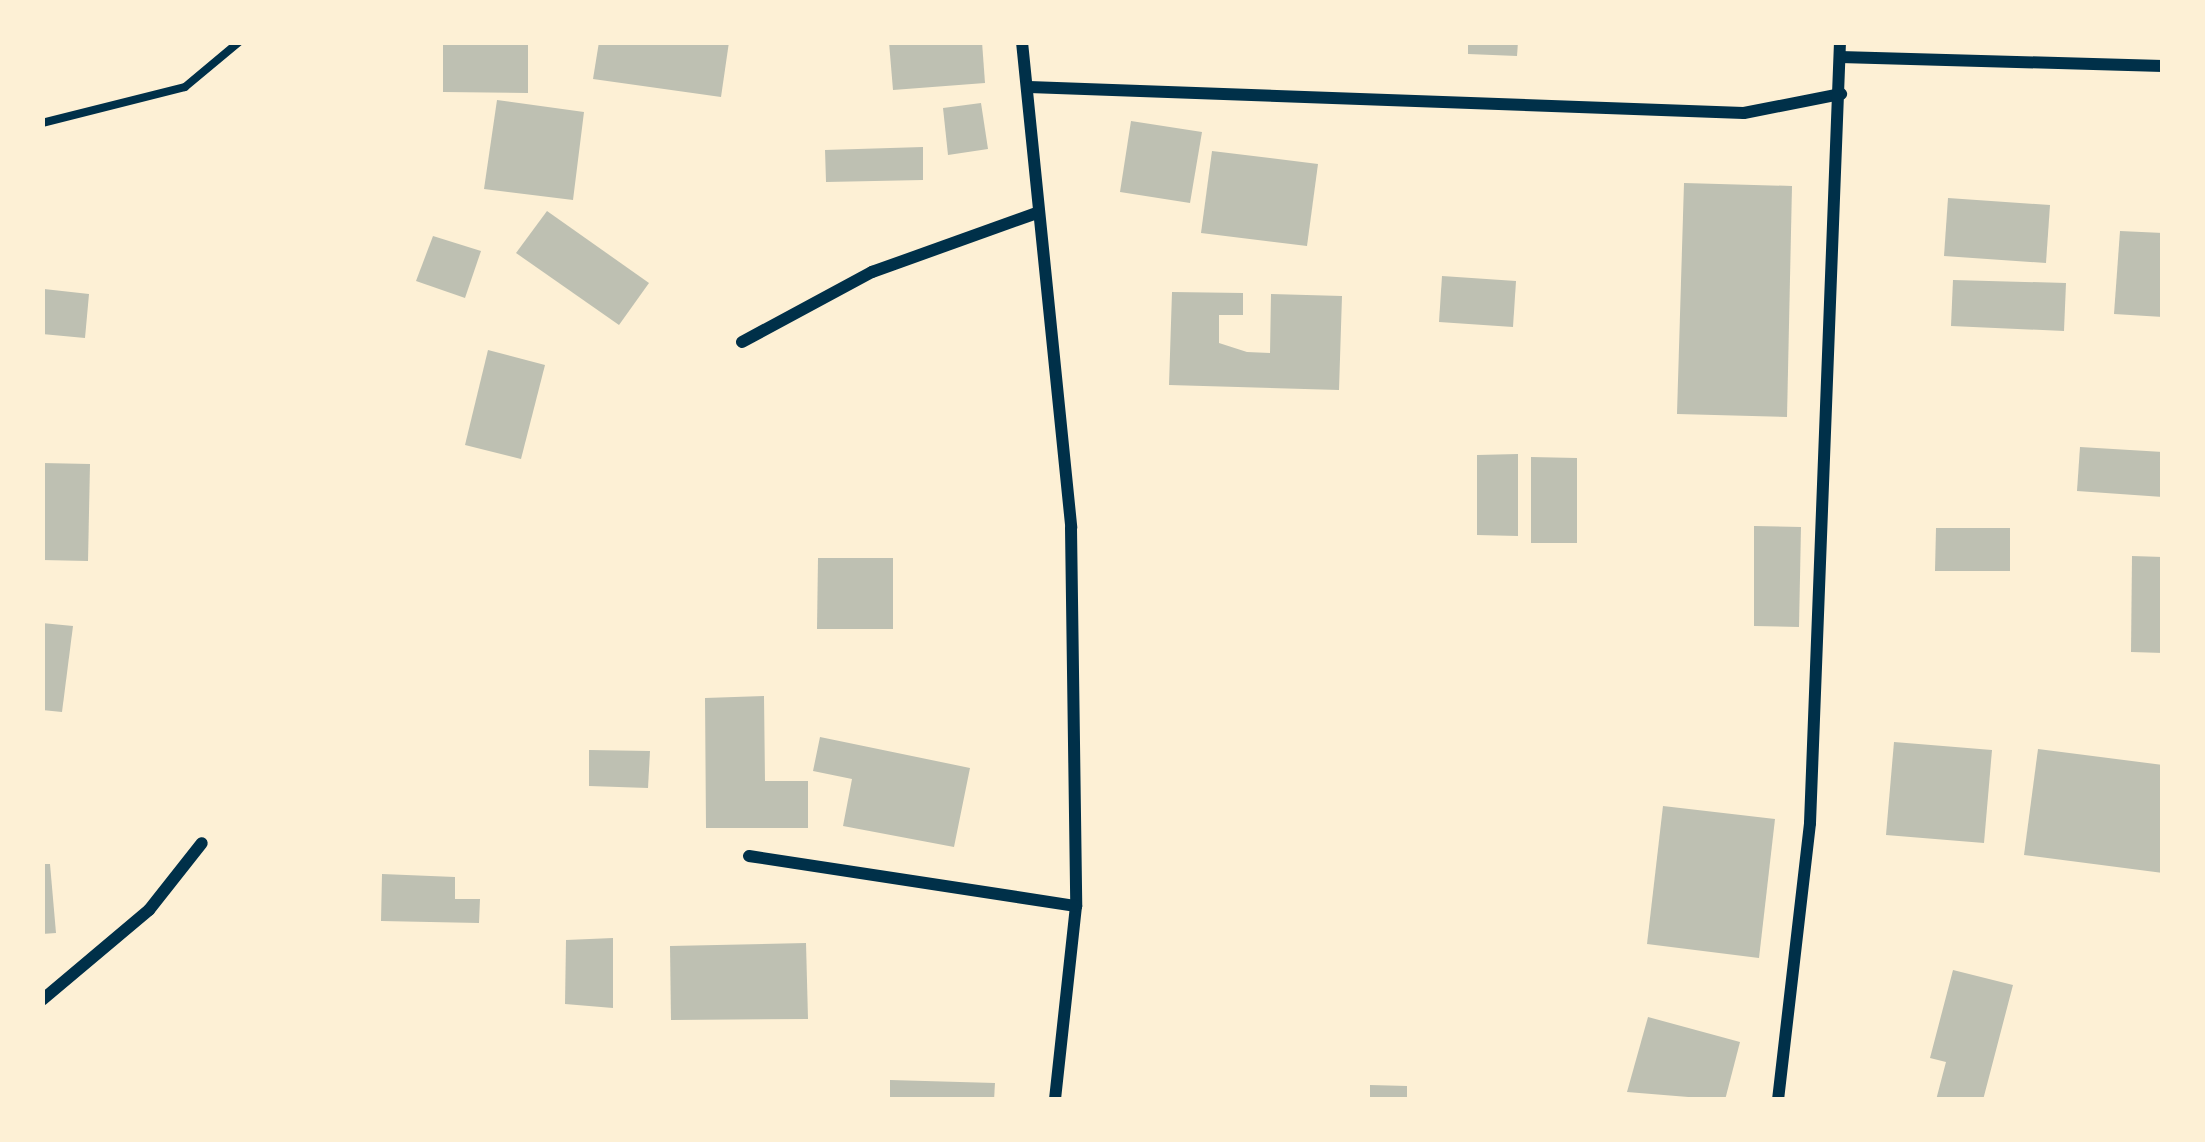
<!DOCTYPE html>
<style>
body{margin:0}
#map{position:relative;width:2205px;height:1142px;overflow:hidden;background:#fdf0d5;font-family:"Archivo Narrow",sans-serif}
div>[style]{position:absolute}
.building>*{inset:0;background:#bec0b2}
.path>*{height:8px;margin:-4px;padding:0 4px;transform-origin:4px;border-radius:4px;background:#003049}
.minor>*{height:12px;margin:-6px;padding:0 6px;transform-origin:6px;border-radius:6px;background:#003049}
span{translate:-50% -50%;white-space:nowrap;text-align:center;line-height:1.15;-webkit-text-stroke:9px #fdf0d5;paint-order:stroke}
.frame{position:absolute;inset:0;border:45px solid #fdf0d5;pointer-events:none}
</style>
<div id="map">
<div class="building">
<i style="clip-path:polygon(443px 42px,528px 42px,528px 93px,443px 92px)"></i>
<i style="clip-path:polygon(599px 42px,729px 42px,721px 97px,593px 79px)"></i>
<i style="clip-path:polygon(889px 42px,982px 42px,985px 83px,893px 90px)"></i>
<i style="clip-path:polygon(1468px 42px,1518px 42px,1517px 56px,1468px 54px)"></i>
<i style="clip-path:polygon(497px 100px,584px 112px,573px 200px,484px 189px)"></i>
<i style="clip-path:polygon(981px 103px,988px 149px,948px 155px,943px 108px)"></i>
<i style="clip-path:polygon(1131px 121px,1202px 132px,1190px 203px,1120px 192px)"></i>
<i style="clip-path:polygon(923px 147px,923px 180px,826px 182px,825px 150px)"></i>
<i style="clip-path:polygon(1212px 151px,1318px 164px,1307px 246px,1201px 233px)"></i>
<i style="clip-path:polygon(1684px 183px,1792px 186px,1787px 417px,1677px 414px)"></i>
<i style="clip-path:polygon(1948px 198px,2050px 205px,2046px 263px,1944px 256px)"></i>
<i style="clip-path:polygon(547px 211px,649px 283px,619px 325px,516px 253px)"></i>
<i style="clip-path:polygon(2120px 231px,2163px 233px,2163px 317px,2114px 314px)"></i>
<i style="clip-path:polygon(433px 236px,481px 251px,465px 298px,416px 281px)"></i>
<i style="clip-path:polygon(1442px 276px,1516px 281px,1513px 327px,1439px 322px)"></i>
<i style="clip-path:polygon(1953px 280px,2066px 283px,2064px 331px,1951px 326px)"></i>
<i style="clip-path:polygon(44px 289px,89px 294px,85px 338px,42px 334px)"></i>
<i style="clip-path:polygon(1172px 292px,1243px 293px,1243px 315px,1219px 315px,1219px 343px,1247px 352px,1270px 353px,1271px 294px,1342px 296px,1339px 390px,1169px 385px)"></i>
<i style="clip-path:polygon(488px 350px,545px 365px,521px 459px,465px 445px)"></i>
<i style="clip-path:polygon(2080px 447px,2163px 452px,2163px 497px,2077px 491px)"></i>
<i style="clip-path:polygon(1518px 454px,1518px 536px,1477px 535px,1477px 455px)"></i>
<i style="clip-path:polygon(1531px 457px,1577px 458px,1577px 543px,1531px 543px)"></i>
<i style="clip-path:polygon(42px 463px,90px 464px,88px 561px,42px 560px)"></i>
<i style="clip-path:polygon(1754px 526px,1801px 527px,1799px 627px,1754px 626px)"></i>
<i style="clip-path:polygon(1936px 528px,2010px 528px,2010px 571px,1935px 571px)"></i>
<i style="clip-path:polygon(2132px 556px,2163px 557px,2163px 653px,2131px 652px)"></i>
<i style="clip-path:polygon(818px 558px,893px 558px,893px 629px,817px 629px)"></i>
<i style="clip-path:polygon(42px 623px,73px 626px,62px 712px,42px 710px)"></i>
<i style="clip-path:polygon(764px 696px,765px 781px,808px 781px,808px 828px,706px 828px,705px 698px)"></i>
<i style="clip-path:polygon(820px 737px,970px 768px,954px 847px,843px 826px,852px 779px,813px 771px)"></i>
<i style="clip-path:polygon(1894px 742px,1992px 750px,1984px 843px,1886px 835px)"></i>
<i style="clip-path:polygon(2038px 749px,2163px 765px,2163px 873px,2024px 855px)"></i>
<i style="clip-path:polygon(589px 750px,650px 751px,648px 788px,589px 786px)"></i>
<i style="clip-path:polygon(1663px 806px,1775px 819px,1759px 958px,1647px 944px)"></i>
<i style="clip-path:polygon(42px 864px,50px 864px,56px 933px,42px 934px)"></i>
<i style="clip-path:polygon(382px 874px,455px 877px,455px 899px,480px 899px,479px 923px,381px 921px)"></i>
<i style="clip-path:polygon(613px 938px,613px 1008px,565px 1004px,566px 940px)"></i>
<i style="clip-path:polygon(806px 943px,808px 1019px,671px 1020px,670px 946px)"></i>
<i style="clip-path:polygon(1953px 970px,2013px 985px,1983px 1100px,1936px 1100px,1946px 1062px,1930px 1058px)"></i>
<i style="clip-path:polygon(1648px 1017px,1740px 1042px,1725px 1100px,1627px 1092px)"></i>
<i style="clip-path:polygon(890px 1080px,995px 1083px,994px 1100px,890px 1100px)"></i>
<i style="clip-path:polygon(1370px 1085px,1407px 1086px,1407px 1100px,1370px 1100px)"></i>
</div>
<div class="path">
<i style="left:42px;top:123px;width:147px;rotate:-14.1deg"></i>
<i style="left:185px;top:87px;width:70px;rotate:-39.8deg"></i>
</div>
<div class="minor">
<i style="left:1022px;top:42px;width:488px;rotate:84.2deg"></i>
<i style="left:1071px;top:528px;width:378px;rotate:89.2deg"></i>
<i style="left:1076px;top:906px;width:195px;rotate:96.2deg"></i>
<i style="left:1840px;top:57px;width:323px;rotate:1.6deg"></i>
<i style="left:1029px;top:87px;width:715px;rotate:2.08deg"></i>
<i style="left:1744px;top:113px;width:99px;rotate:-11.1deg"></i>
<i style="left:742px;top:342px;width:148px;rotate:-28.3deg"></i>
<i style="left:872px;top:272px;width:175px;rotate:-19.7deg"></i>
<i style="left:749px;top:856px;width:331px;rotate:8.7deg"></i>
<i style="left:42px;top:1000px;width:140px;rotate:-40.1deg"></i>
<i style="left:149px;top:910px;width:85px;rotate:-51.7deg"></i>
<i style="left:1778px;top:1100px;width:279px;rotate:-83.4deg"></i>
<i style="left:1810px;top:823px;width:782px;rotate:-87.8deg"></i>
</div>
<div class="frame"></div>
</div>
